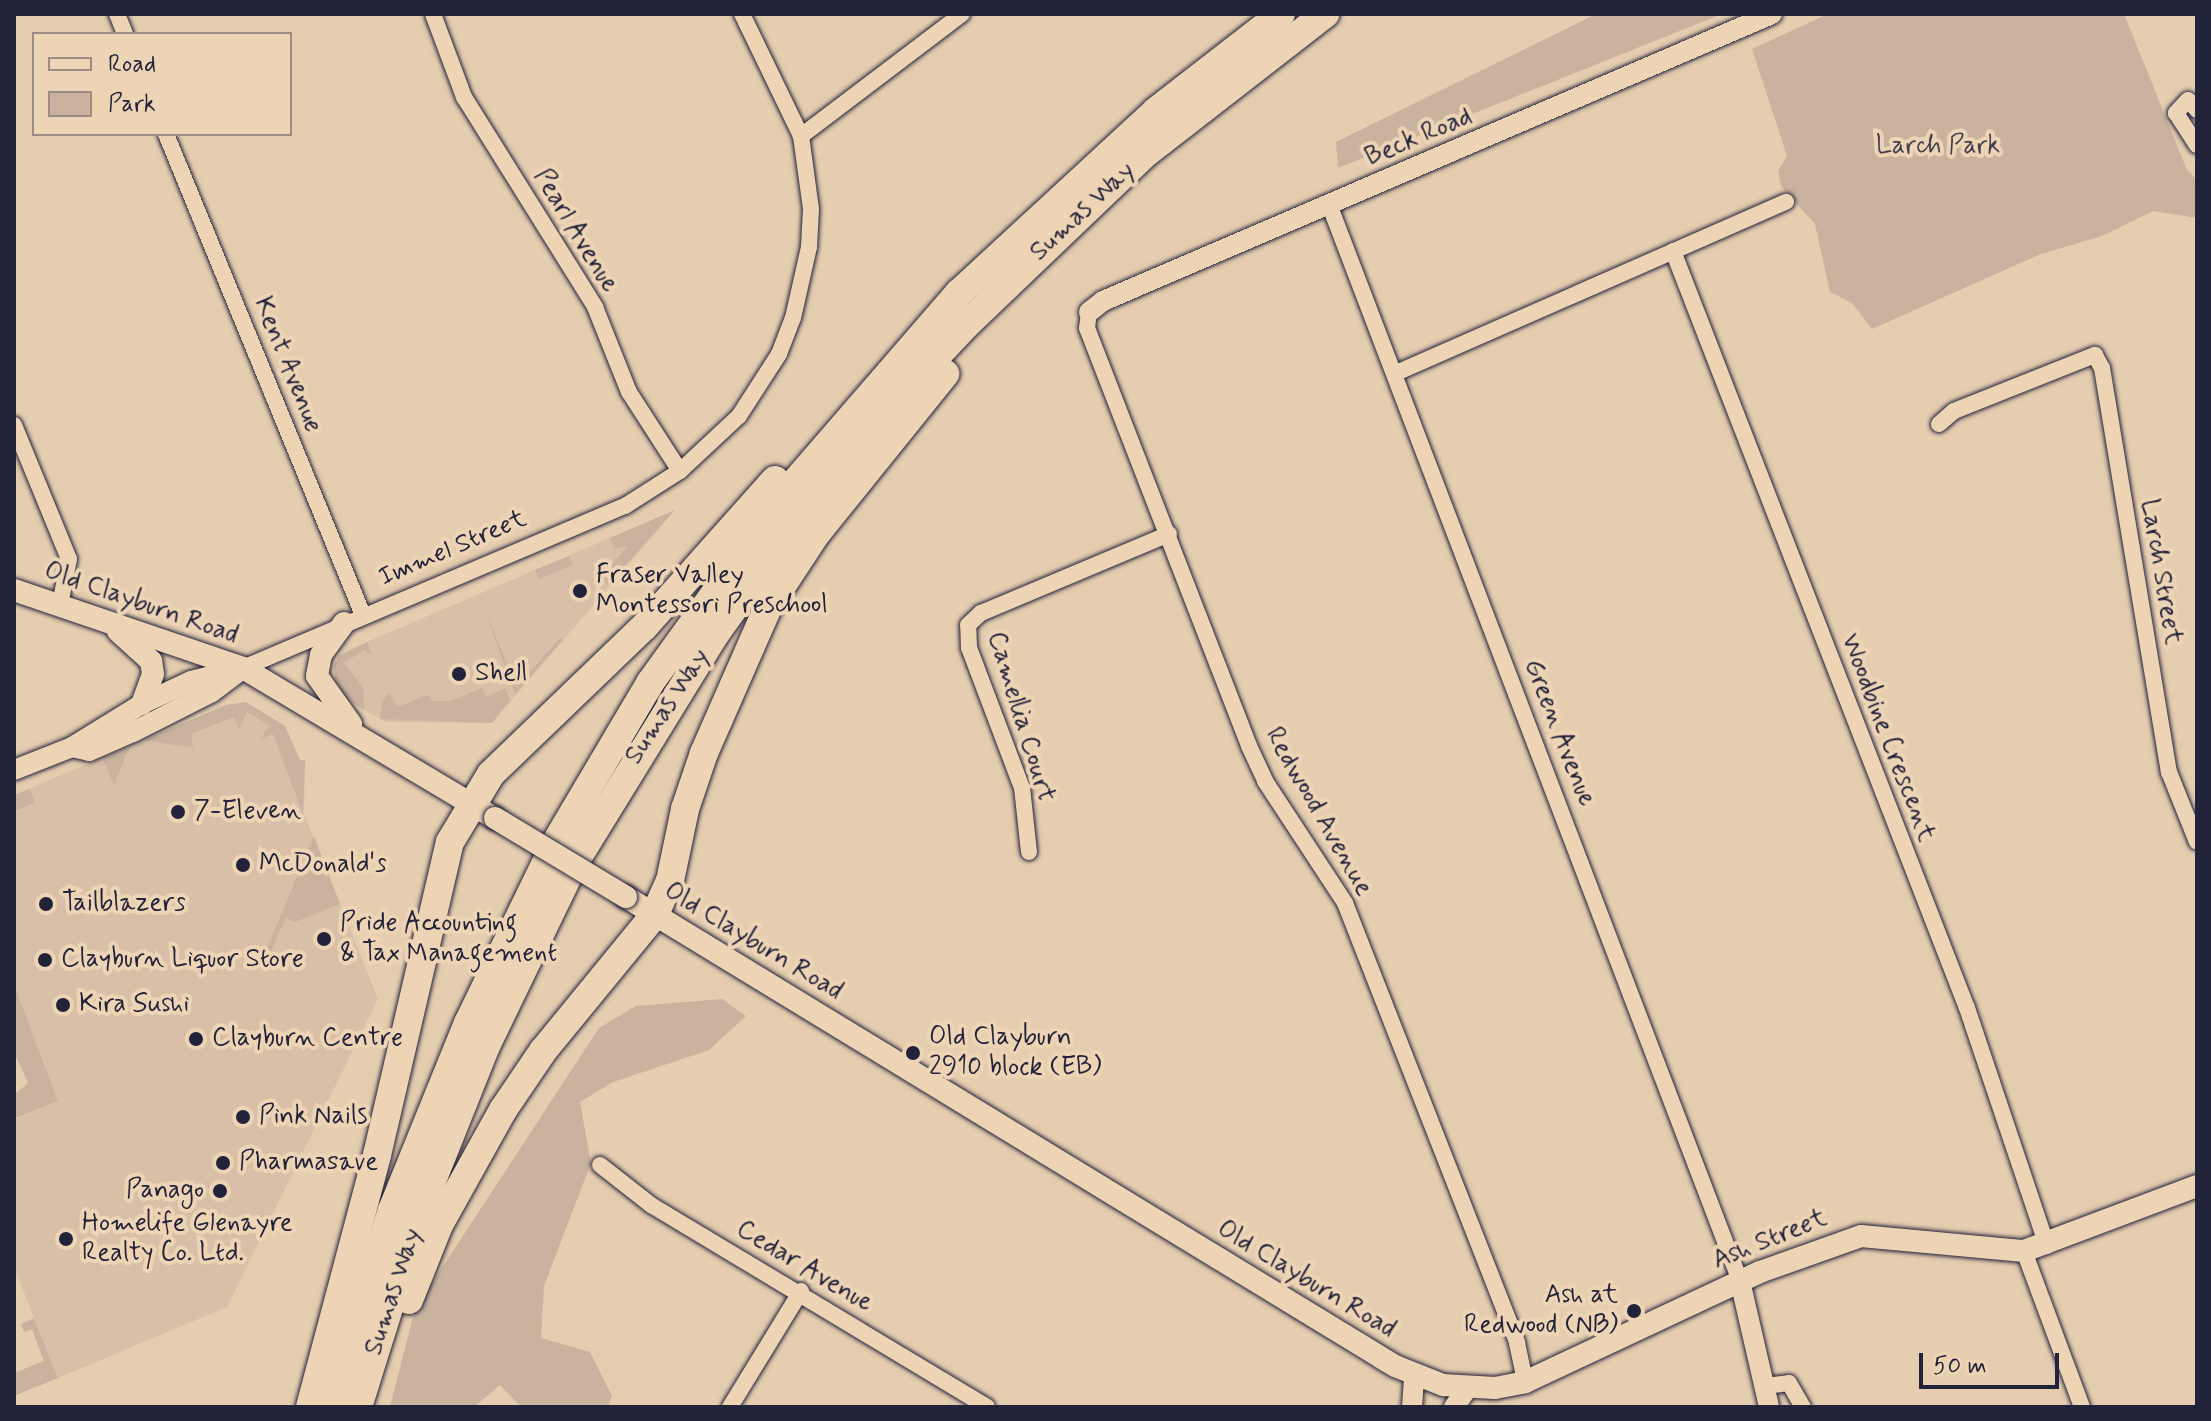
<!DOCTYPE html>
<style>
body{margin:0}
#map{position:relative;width:2211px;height:1421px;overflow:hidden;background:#e5cdb0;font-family:Mynerve,sans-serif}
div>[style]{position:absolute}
.built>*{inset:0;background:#d7c0a7}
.green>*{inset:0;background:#c9b39f}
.roads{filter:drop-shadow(0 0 2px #22223b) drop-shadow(0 0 2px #22223b)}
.minor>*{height:16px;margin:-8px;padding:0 8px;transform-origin:8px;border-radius:8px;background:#edd4b5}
.tertiary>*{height:20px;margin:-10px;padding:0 10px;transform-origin:10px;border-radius:10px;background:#edd4b5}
.secondary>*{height:22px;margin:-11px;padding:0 11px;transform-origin:11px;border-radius:11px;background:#edd4b5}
.motorway>*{height:28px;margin:-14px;padding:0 14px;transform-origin:14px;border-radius:14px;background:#edd4b5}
.bridges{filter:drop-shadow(0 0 2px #22223b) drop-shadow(0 0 2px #22223b)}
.secondary-bridge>*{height:22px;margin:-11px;padding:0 11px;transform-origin:11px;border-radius:11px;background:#edd4b5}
.dots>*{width:22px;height:22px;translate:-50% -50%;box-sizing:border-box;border:4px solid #edd4b5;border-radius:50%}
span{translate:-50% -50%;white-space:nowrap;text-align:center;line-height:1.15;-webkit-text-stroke:8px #edd4b5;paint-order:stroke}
.street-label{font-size:26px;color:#22223b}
.park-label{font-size:26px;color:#433f4f}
.poi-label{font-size:26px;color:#22223b}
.left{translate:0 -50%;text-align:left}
.right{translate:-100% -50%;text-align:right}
.frame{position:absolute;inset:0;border:16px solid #22223b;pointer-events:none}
.legend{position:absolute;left:32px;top:32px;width:260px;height:104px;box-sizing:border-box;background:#edd4b5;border:2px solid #9c8d84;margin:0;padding:10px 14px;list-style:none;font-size:24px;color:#22223b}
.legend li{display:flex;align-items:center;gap:16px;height:40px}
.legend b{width:40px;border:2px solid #9c8d84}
.scale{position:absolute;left:1919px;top:1353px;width:140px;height:36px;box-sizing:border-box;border:4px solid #22223b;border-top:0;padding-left:10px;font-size:24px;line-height:28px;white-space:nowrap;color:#22223b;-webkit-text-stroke:6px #edd4b5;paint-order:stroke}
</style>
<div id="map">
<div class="built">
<i style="clip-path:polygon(675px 510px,492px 723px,386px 722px,346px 700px,334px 665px,351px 649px)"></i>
<i style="clip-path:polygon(246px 702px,285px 726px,300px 760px,305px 760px,304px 814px,378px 999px,227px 1307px,58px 1378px,14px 1267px,14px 1120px,58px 1101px,14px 990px,14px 795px,226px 705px)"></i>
</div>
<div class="green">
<i style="clip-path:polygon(1596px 14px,1722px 14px,1338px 168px,1336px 142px)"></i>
<i style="clip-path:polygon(1828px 14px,2124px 14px,2187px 170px,2197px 180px,2197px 218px,2153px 211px,2102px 236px,2041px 254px,1872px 329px,1852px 303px,1830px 292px,1815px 224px,1781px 186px,1778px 171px,1787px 156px,1752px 49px)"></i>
<i style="clip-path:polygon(675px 510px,607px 586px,603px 575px,627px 546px,614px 548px,610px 538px)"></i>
<i style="clip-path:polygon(569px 556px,573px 565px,539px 579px,535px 570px)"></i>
<i style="clip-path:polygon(483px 606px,510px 671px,521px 682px,560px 638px,563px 640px,515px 694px)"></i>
<i style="clip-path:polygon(368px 642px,371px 655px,364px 650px,344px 663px,363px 687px,364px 710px,336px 689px,334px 665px,340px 655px)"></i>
<i style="clip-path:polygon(482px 688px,486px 697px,505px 688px,510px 700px,492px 723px,380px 719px,382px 702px,389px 692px,397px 707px,428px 695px,433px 701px,451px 701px)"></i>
<i style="clip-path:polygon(246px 702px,285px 726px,300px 760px,305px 760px,303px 814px,273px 734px,261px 739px,269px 725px,247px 712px,239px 729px,234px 717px,191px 734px,193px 748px,145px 740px,226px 705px)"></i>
<i style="clip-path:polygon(130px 747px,124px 760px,114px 785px,103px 758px)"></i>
<i style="clip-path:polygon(30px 789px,35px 803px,14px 811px,14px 795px)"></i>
<i style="clip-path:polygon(314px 836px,340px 904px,295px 922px,286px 918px,271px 951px,267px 948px)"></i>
<i style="clip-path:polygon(14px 985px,58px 1101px,14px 1119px,14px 1095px,28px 1083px,14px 1052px)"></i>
<i style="clip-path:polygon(722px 999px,746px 1016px,709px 1050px,613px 1082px,580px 1102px,591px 1163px,544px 1286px,541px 1338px,590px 1352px,612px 1396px,608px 1407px,521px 1407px,500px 1385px,474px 1407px,390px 1407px,415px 1309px,599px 1028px,636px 1006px)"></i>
<i style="clip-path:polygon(34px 1318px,58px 1378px,14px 1396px,14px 1373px,44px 1361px,32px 1329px,24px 1332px,21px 1324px)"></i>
</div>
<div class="roads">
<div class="minor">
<i style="left:117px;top:14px;width:22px;rotate:68deg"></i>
<i style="left:433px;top:14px;width:89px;rotate:69.5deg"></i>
<i style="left:464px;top:97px;width:248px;rotate:58deg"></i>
<i style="left:595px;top:307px;width:92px;rotate:68.2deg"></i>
<i style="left:629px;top:392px;width:94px;rotate:57.2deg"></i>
<i style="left:2197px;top:110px;width:13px;rotate:-132deg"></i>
<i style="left:2188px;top:100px;width:18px;rotate:133deg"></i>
<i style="left:2176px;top:113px;width:38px;rotate:57deg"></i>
<i style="left:166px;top:134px;width:520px;rotate:67.73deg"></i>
<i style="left:801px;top:136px;width:202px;rotate:-37.2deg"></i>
<i style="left:1329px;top:204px;width:1153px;rotate:69.11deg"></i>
<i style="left:1673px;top:251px;width:812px;rotate:68.78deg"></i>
<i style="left:1967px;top:1008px;width:251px;rotate:71.4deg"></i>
<i style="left:1089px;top:312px;width:16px;rotate:97deg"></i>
<i style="left:1087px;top:328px;width:448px;rotate:68.8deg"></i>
<i style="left:1249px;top:746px;width:38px;rotate:65deg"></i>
<i style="left:1265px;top:781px;width:146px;rotate:56.7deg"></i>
<i style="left:1345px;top:903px;width:472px;rotate:68.6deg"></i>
<i style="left:1517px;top:1343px;width:40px;rotate:78deg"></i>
<i style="left:1396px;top:373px;width:426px;rotate:-23.7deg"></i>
<i style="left:1939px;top:424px;width:20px;rotate:-41deg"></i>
<i style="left:1954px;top:411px;width:152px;rotate:-21.7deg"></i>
<i style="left:2095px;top:355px;width:15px;rotate:62deg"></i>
<i style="left:2102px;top:368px;width:410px;rotate:80.6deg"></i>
<i style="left:2169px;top:772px;width:75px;rotate:68.2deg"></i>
<i style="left:14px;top:425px;width:145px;rotate:67.7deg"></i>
<i style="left:69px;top:559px;width:47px;rotate:101.1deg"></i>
<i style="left:243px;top:668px;width:415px;rotate:-23deg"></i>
<i style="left:625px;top:506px;width:65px;rotate:-32.5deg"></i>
<i style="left:680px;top:471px;width:81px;rotate:-43deg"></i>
<i style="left:739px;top:416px;width:74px;rotate:-57.2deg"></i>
<i style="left:779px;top:354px;width:39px;rotate:-69deg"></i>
<i style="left:793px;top:318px;width:73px;rotate:-77.3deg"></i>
<i style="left:809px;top:247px;width:38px;rotate:-87deg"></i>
<i style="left:811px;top:209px;width:74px;rotate:-97.8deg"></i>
<i style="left:801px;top:136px;width:136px;rotate:-115.8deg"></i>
<i style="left:1029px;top:852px;width:64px;rotate:-96.2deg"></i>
<i style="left:1022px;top:788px;width:150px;rotate:-110.7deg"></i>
<i style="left:969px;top:648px;width:23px;rotate:-92deg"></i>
<i style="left:968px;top:625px;width:18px;rotate:-43deg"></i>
<i style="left:981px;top:613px;width:204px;rotate:-22.8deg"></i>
<i style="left:600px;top:1165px;width:65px;rotate:38.1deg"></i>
<i style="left:651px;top:1205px;width:392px;rotate:31deg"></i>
<i style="left:2024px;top:1251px;width:166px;rotate:69.6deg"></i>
<i style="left:1765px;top:1386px;width:24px;rotate:-7deg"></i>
<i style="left:1789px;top:1383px;width:28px;rotate:60deg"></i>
<i style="left:730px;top:1407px;width:136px;rotate:-58.5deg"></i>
</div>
<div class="tertiary">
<i style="left:1089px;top:312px;width:18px;rotate:-38deg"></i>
<i style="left:1103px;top:301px;width:728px;rotate:-23.22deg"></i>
<i style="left:72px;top:747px;width:17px;rotate:13deg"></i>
<i style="left:89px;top:751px;width:48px;rotate:-23.4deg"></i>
<i style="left:133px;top:732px;width:89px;rotate:-26.9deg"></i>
<i style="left:212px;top:692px;width:38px;rotate:-37deg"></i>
<i style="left:14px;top:770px;width:62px;rotate:-21.6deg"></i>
<i style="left:72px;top:747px;width:82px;rotate:-31.6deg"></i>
<i style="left:142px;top:704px;width:54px;rotate:-25.1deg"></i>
<i style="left:191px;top:681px;width:54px;rotate:-14deg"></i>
<i style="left:1740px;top:1281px;width:129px;rotate:77deg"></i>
<i style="left:1412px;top:1407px;width:31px;rotate:-86deg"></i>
<i style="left:1454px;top:1407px;width:22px;rotate:-54deg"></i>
</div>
<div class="secondary">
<i style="left:14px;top:590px;width:242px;rotate:18.8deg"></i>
<i style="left:243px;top:668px;width:293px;rotate:30.8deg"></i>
<i style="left:344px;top:623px;width:39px;rotate:126deg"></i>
<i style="left:321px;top:655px;width:21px;rotate:101deg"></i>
<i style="left:317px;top:676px;width:59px;rotate:54.7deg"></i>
<i style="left:118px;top:631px;width:45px;rotate:42.3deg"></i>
<i style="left:151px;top:661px;width:13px;rotate:81deg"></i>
<i style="left:153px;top:674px;width:32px;rotate:110deg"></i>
<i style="left:626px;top:897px;width:901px;rotate:31.38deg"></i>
<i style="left:1395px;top:1366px;width:52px;rotate:21.6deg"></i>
<i style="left:1443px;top:1385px;width:52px;rotate:3.3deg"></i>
<i style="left:1495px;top:1388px;width:31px;rotate:-11deg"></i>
<i style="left:1525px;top:1382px;width:259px;rotate:-25.1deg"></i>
<i style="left:1760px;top:1272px;width:107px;rotate:-19.6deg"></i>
<i style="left:1861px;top:1236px;width:164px;rotate:5.3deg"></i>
<i style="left:2024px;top:1251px;width:185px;rotate:-20.6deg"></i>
</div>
<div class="motorway">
<i style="left:409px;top:1300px;width:81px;rotate:-68.2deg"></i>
<i style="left:439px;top:1225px;width:132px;rotate:-60.9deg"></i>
<i style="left:503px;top:1110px;width:71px;rotate:-55.9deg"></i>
<i style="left:543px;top:1051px;width:177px;rotate:-50.7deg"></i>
<i style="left:655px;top:914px;width:36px;rotate:-66deg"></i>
<i style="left:670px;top:881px;width:74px;rotate:-78.2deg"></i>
<i style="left:685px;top:809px;width:59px;rotate:-71.3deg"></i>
<i style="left:704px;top:753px;width:159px;rotate:-66.3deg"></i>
<i style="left:768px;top:607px;width:87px;rotate:-56.7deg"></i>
<i style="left:816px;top:534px;width:206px;rotate:-51.1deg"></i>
<i style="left:310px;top:1407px;width:261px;rotate:-75.1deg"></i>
<i style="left:377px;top:1155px;width:321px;rotate:-76.9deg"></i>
<i style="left:450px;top:842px;width:79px;rotate:-58.9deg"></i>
<i style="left:491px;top:774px;width:212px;rotate:-43.9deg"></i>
<i style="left:644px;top:627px;width:197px;rotate:-48.3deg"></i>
<i style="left:332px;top:1407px;width:206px;rotate:-73.1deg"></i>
<i style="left:392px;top:1210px;width:202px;rotate:-67.9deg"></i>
<i style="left:468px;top:1023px;width:201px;rotate:-64.1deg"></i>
<i style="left:556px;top:842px;width:185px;rotate:-59.4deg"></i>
<i style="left:650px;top:683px;width:249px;rotate:-54.1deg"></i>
<i style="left:796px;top:481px;width:249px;rotate:-49.1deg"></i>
<i style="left:959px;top:293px;width:268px;rotate:-42.7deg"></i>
<i style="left:1156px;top:111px;width:158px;rotate:-37.8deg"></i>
<i style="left:358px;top:1407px;width:200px;rotate:-72.6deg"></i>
<i style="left:418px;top:1216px;width:183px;rotate:-68.2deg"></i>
<i style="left:486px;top:1046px;width:204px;rotate:-64.2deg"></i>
<i style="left:575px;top:862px;width:265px;rotate:-58.4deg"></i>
<i style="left:714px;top:636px;width:134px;rotate:-54.4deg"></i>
<i style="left:792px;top:527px;width:171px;rotate:-50.7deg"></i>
<i style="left:900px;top:395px;width:98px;rotate:-46.7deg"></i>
<i style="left:967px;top:324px;width:248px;rotate:-43.7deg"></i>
<i style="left:1146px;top:153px;width:227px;rotate:-37.8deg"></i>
</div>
</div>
<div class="bridges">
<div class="secondary-bridge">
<i style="left:495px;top:818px;width:153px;rotate:31.1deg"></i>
</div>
</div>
<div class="dots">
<i style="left:580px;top:591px;background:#22223b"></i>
<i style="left:459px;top:674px;background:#22223b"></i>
<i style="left:178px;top:812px;background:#22223b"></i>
<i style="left:243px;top:865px;background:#22223b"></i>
<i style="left:46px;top:904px;background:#22223b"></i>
<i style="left:324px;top:939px;background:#22223b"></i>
<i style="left:45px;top:960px;background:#22223b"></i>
<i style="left:63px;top:1005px;background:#22223b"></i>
<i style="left:196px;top:1039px;background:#22223b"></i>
<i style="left:913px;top:1053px;background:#22223b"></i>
<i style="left:243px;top:1117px;background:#22223b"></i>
<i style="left:223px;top:1163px;background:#22223b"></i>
<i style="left:220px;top:1191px;background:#22223b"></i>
<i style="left:66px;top:1239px;background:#22223b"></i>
<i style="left:1634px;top:1311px;background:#22223b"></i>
</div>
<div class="street-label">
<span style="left:1419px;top:138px;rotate:-23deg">Beck Road</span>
<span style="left:1083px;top:212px;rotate:-43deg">Sumas Way</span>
<span style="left:575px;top:231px;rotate:59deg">Pearl Avenue</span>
<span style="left:287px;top:365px;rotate:68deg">Kent Avenue</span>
<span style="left:453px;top:549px;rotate:-23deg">Immel Street</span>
<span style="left:2160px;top:572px;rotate:80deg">Larch Street</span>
<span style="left:141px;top:604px;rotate:19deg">Old Clayburn Road</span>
<span style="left:668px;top:707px;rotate:-57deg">Sumas Way</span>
<span style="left:1020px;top:717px;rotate:73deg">Camellia Court</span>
<span style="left:1559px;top:733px;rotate:69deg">Green Avenue</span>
<span style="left:1887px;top:738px;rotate:69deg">Woodbine Crescent</span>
<span style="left:1318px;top:812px;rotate:60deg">Redwood Avenue</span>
<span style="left:753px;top:942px;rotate:31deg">Old Clayburn Road</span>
<span style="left:1770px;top:1240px;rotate:-22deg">Ash Street</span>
<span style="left:804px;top:1267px;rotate:31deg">Cedar Avenue</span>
<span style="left:1306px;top:1280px;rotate:31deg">Old Clayburn Road</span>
<span style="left:394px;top:1292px;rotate:-72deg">Sumas Way</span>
</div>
<div class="park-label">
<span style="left:1938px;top:147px">Larch Park</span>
</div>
<div class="poi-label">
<span class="left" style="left:596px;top:591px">Fraser Valley<br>Montessori Preschool</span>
<span class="left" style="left:475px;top:674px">Shell</span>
<span class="left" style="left:194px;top:812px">7-Eleven</span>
<span class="left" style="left:259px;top:865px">McDonald's</span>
<span class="left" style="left:62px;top:904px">Tailblazers</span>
<span class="left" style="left:340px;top:939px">Pride Accounting<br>&amp; Tax Management</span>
<span class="left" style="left:61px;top:960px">Clayburn Liquor Store</span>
<span class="left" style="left:79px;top:1005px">Kira Sushi</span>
<span class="left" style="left:929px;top:1053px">Old Clayburn<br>2910 block (EB)</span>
<span class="left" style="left:212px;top:1039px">Clayburn Centre</span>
<span class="left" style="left:259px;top:1117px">Pink Nails</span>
<span class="left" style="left:239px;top:1163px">Pharmasave</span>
<span class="right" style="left:204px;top:1191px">Panago</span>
<span class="left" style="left:82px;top:1239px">Homelife Glenayre<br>Realty Co. Ltd.</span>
<span class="right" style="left:1618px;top:1311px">Ash at<br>Redwood (NB)</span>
</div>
<div class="frame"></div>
<ul class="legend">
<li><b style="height:10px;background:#edd4b5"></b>Road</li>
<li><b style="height:22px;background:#c9b39f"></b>Park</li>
</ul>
<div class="scale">50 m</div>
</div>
